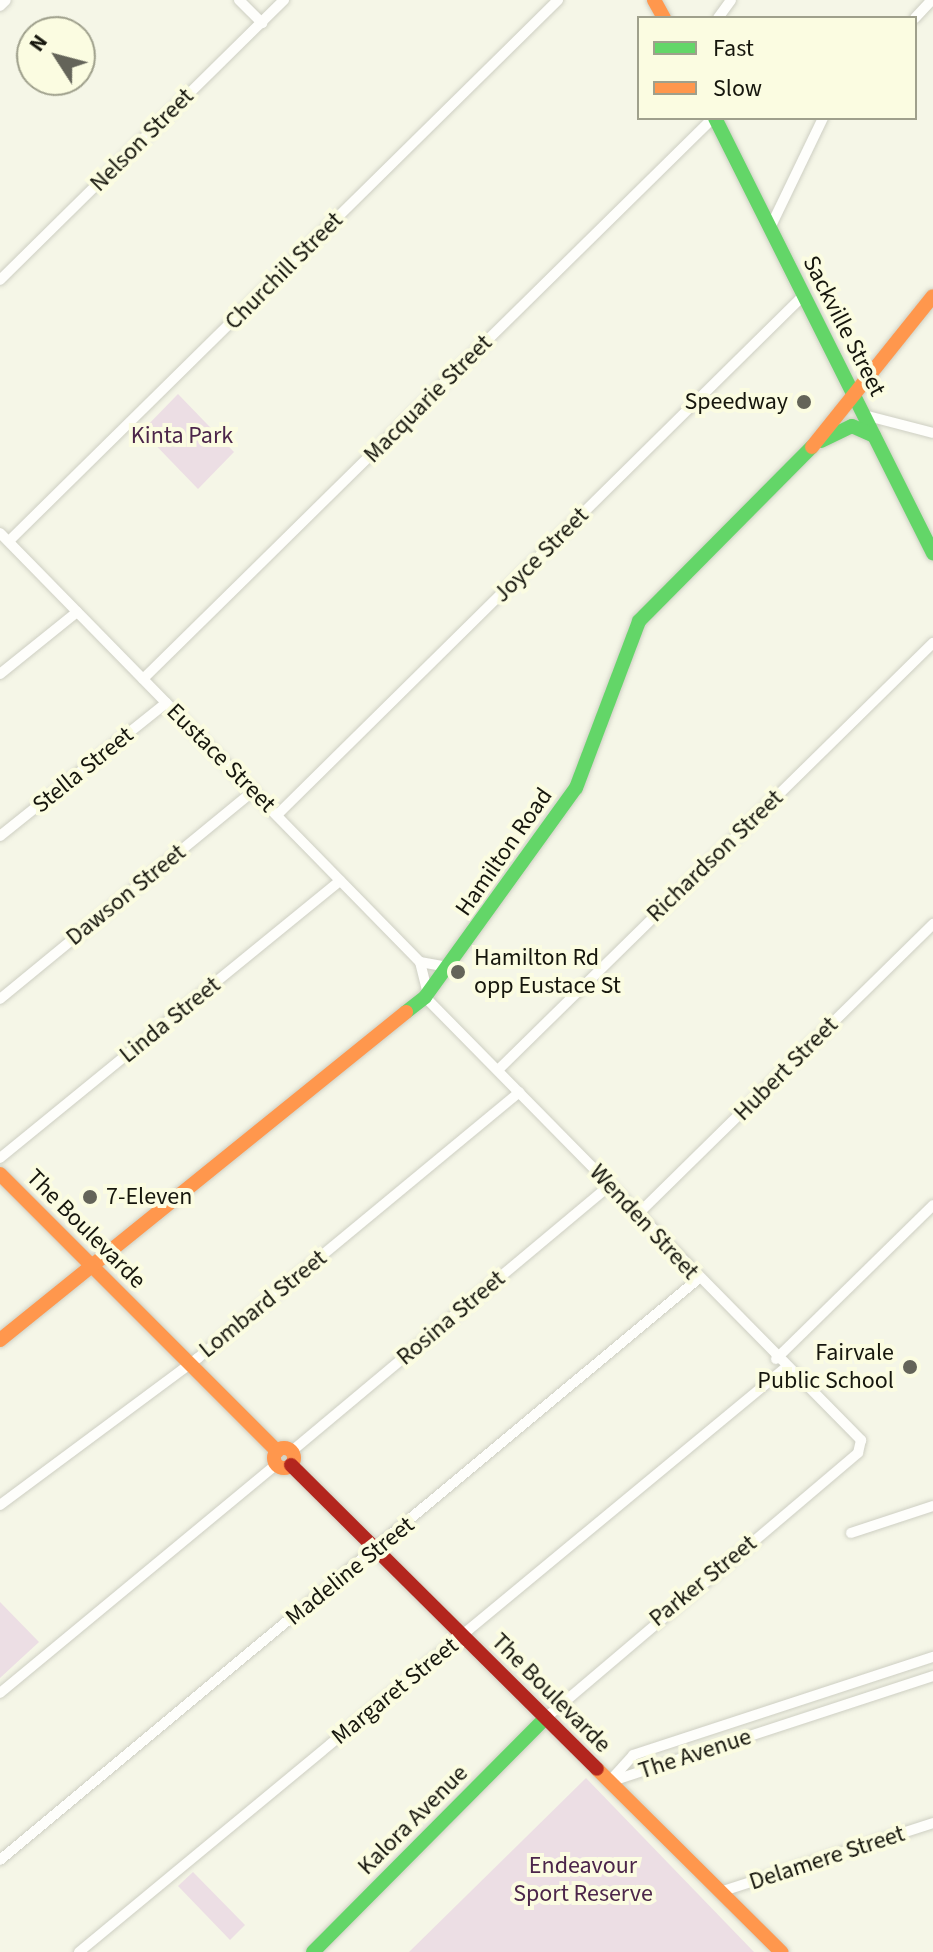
<!DOCTYPE html>
<style>
body{margin:0}
#map{position:relative;width:933px;height:1952px;overflow:hidden;background:#f5f6e7;font-family:"Source Sans 3",sans-serif}
div>[style]{position:absolute}
.green>*{inset:0;background:#ecdee4}
.roads{filter:drop-shadow(0 0 2px #cecfc3) drop-shadow(0 0 2px #cecfc3)}
.street>*{height:10px;margin:-5px;padding:0 5px;transform-origin:5px;border-radius:5px;background:#fefefb}
.fast>*{height:14px;margin:-7px;padding:0 7px;transform-origin:7px;border-radius:7px;background:#63d668}
.slow>*{height:14px;margin:-7px;padding:0 7px;transform-origin:7px;border-radius:7px;background:#ff974d}
.slow>.ring{margin:-7px;padding:0;box-sizing:content-box;background:none;border:14px solid #ff974d;border-radius:50%}
.jam>*{height:14px;margin:-7px;padding:0 7px;transform-origin:7px;border-radius:7px;background:#b3261e}
.dots>*{width:22px;height:22px;translate:-50% -50%;box-sizing:border-box;border:4px solid #fbfce1;border-radius:50%}
span{translate:-50% -50%;white-space:nowrap;text-align:center;line-height:1.15;-webkit-text-stroke:8px #fbfce1;paint-order:stroke}
.street-label{font-size:24px;color:#16160d}
.poi-label{font-size:24px;color:#16160d}
.right{translate:-100% -50%;text-align:right}
.left{translate:0 -50%;text-align:left}
.park-label{font-size:24px;color:#4c264a}
.legend{position:absolute;left:637px;top:16px;width:280px;height:104px;box-sizing:border-box;background:#fbfce1;border:2px solid #9fa08c;margin:0;padding:10px 14px;list-style:none;font-size:24px;color:#16160d}
.legend li{display:flex;align-items:center;gap:16px;height:40px}
.legend b{width:40px;border:2px solid #9fa08c}
.north{position:absolute;left:16px;top:16px;width:80px;height:80px;box-sizing:border-box;background:#fbfce1;border:2px solid #9fa08c;border-radius:50%;rotate:306deg;font-size:22px;font-weight:700;line-height:32px;text-align:center;color:#16160d}
.north::after{content:'';display:block;margin:auto;width:28px;height:36px;background:#646459;clip-path:polygon(50% 0,100% 100%,50% 72%,0 100%)}
</style>
<div id="map">
<div class="green">
<i style="clip-path:polygon(178px 394px,234px 452px,198px 489px,142px 431px)"></i>
<i style="clip-path:polygon(0 1602px,39px 1642px,0 1678px)"></i>
<i style="clip-path:polygon(586px 1778px,754px 1952px,409px 1952px)"></i>
<i style="clip-path:polygon(193px 1872px,245px 1925px,230px 1940px,178px 1886px)"></i>
</div>
<div class="roads">
<div class="street">
<i style="left:239px;top:0;width:33px;rotate:45deg"></i>
<i style="left:0;top:6px;width:8px;rotate:-45deg"></i>
<i style="left:718px;top:18px;width:22px;rotate:-54deg"></i>
<i style="left:915px;top:18px;width:25px;rotate:-47deg"></i>
<i style="left:770px;top:228px;width:122px;rotate:-64.3deg"></i>
<i style="left:0;top:280px;width:399px;rotate:-44.6deg"></i>
<i style="left:864px;top:415px;width:71px;rotate:14.6deg"></i>
<i style="left:0;top:533px;width:600px;rotate:45.61deg"></i>
<i style="left:420px;top:962px;width:28px;rotate:10deg"></i>
<i style="left:9px;top:541px;width:771px;rotate:-44.58deg"></i>
<i style="left:0;top:674px;width:99px;rotate:-38.8deg"></i>
<i style="left:143px;top:679px;width:800px;rotate:-44.54deg"></i>
<i style="left:277px;top:815px;width:740px;rotate:-44.62deg"></i>
<i style="left:0;top:836px;width:213px;rotate:-38.7deg"></i>
<i style="left:420px;top:962px;width:33px;rotate:76deg"></i>
<i style="left:425px;top:997px;width:622px;rotate:45.46deg"></i>
<i style="left:861px;top:1440px;width:13px;rotate:103deg"></i>
<i style="left:858px;top:1453px;width:410px;rotate:139.7deg"></i>
<i style="left:0;top:999px;width:328px;rotate:-39.4deg"></i>
<i style="left:498px;top:1070px;width:610px;rotate:-44.47deg"></i>
<i style="left:0;top:1158px;width:439px;rotate:-39.2deg"></i>
<i style="left:638px;top:1214px;width:414px;rotate:-44.5deg"></i>
<i style="left:776px;top:1359px;width:220px;rotate:-44.4deg"></i>
<i style="left:292px;top:1451px;width:415px;rotate:-39.9deg"></i>
<i style="left:0;top:1505px;width:247px;rotate:-36.6deg"></i>
<i style="left:198px;top:1358px;width:417px;rotate:-39.6deg"></i>
<i style="left:851px;top:1533px;width:86px;rotate:-18.2deg"></i>
<i style="left:0;top:1693px;width:359px;rotate:-39.6deg"></i>
<i style="left:609px;top:1782px;width:36px;rotate:-48deg"></i>
<i style="left:633px;top:1755px;width:316px;rotate:-18.1deg"></i>
<i style="left:609px;top:1782px;width:341px;rotate:-18.1deg"></i>
<i style="left:0;top:1860px;width:908px;rotate:-39.77deg"></i>
<i style="left:720px;top:1892px;width:224px;rotate:-17.9deg"></i>
<i style="left:79px;top:1952px;width:915px;rotate:-39.59deg"></i>
</div>
<div class="fast">
<i style="left:715px;top:118px;width:487px;rotate:63.4deg"></i>
<i style="left:821px;top:441px;width:34px;rotate:-26deg"></i>
<i style="left:852px;top:426px;width:24px;rotate:24deg"></i>
<i style="left:406px;top:1012px;width:24px;rotate:-38deg"></i>
<i style="left:425px;top:997px;width:258px;rotate:-54.2deg"></i>
<i style="left:576px;top:788px;width:178px;rotate:-69.3deg"></i>
<i style="left:639px;top:621px;width:245px;rotate:-45.2deg"></i>
<i style="left:313px;top:1952px;width:330px;rotate:-45.2deg"></i>
</div>
<div class="slow">
<i style="left:654px;top:0;width:21px;rotate:61deg"></i>
<i style="left:812px;top:447px;width:193px;rotate:-51.3deg"></i>
<i style="left:0;top:1174px;width:392px;rotate:45deg"></i>
<i style="left:0;top:1340px;width:522px;rotate:-38.93deg"></i>
<i class="ring" style="left:274px;top:1448px;width:6px;height:6px"></i>
<i style="left:597px;top:1769px;width:260px;rotate:44.8deg"></i>
</div>
<div class="jam">
<i style="left:291px;top:1465px;width:431px;rotate:44.8deg"></i>
</div>
</div>
<div class="dots">
<i style="left:804px;top:402px;background:#646459"></i>
<i style="left:458px;top:972px;background:#646459"></i>
<i style="left:90px;top:1197px;background:#646459"></i>
<i style="left:910px;top:1367px;background:#646459"></i>
</div>
<div class="street-label">
<span style="left:142px;top:140px;rotate:-45deg">Nelson Street</span>
<span style="left:284px;top:271px;rotate:-45deg">Churchill Street</span>
<span style="left:844px;top:326px;rotate:63deg">Sackville Street</span>
<span style="left:428px;top:399px;rotate:-45deg">Macquarie Street</span>
<span style="left:541px;top:555px;rotate:-45deg">Joyce Street</span>
<span style="left:221px;top:758px;rotate:45deg">Eustace Street</span>
<span style="left:83px;top:770px;rotate:-39deg">Stella Street</span>
<span style="left:504px;top:852px;rotate:-55deg">Hamilton Road</span>
<span style="left:715px;top:856px;rotate:-44deg">Richardson Street</span>
<span style="left:126px;top:895px;rotate:-39deg">Dawson Street</span>
<span style="left:170px;top:1020px;rotate:-39deg">Linda Street</span>
<span style="left:786px;top:1069px;rotate:-45deg">Hubert Street</span>
<span style="left:644px;top:1222px;rotate:47deg">Wenden Street</span>
<span style="left:86px;top:1229px;rotate:45deg">The Boulevarde</span>
<span style="left:263px;top:1304px;rotate:-39deg">Lombard Street</span>
<span style="left:451px;top:1318px;rotate:-40deg">Rosina Street</span>
<span style="left:350px;top:1571px;rotate:-39deg">Madeline Street</span>
<span style="left:703px;top:1581px;rotate:-39deg">Parker Street</span>
<span style="left:395px;top:1691px;rotate:-39deg">Margaret Street</span>
<span style="left:551px;top:1693px;rotate:45deg">The Boulevarde</span>
<span style="left:695px;top:1754px;rotate:-18deg">The Avenue</span>
<span style="left:413px;top:1820px;rotate:-45deg">Kalora Avenue</span>
<span style="left:827px;top:1858px;rotate:-18deg">Delamere Street</span>
</div>
<div class="poi-label">
<span class="right" style="left:788px;top:402px">Speedway</span>
<span class="left" style="left:474px;top:972px">Hamilton Rd<br>opp Eustace St</span>
<span class="left" style="left:106px;top:1197px">7-Eleven</span>
<span class="right" style="left:894px;top:1367px">Fairvale<br>Public School</span>
</div>
<div class="park-label">
<span style="left:182px;top:436px">Kinta Park</span>
<span style="left:583px;top:1880px">Endeavour<br>Sport Reserve</span>
</div>
<ul class="legend">
<li><b style="height:10px;background:#63d668"></b>Fast</li>
<li><b style="height:10px;background:#ff974d"></b>Slow</li>
</ul>
<div class="north">N</div>
</div>
